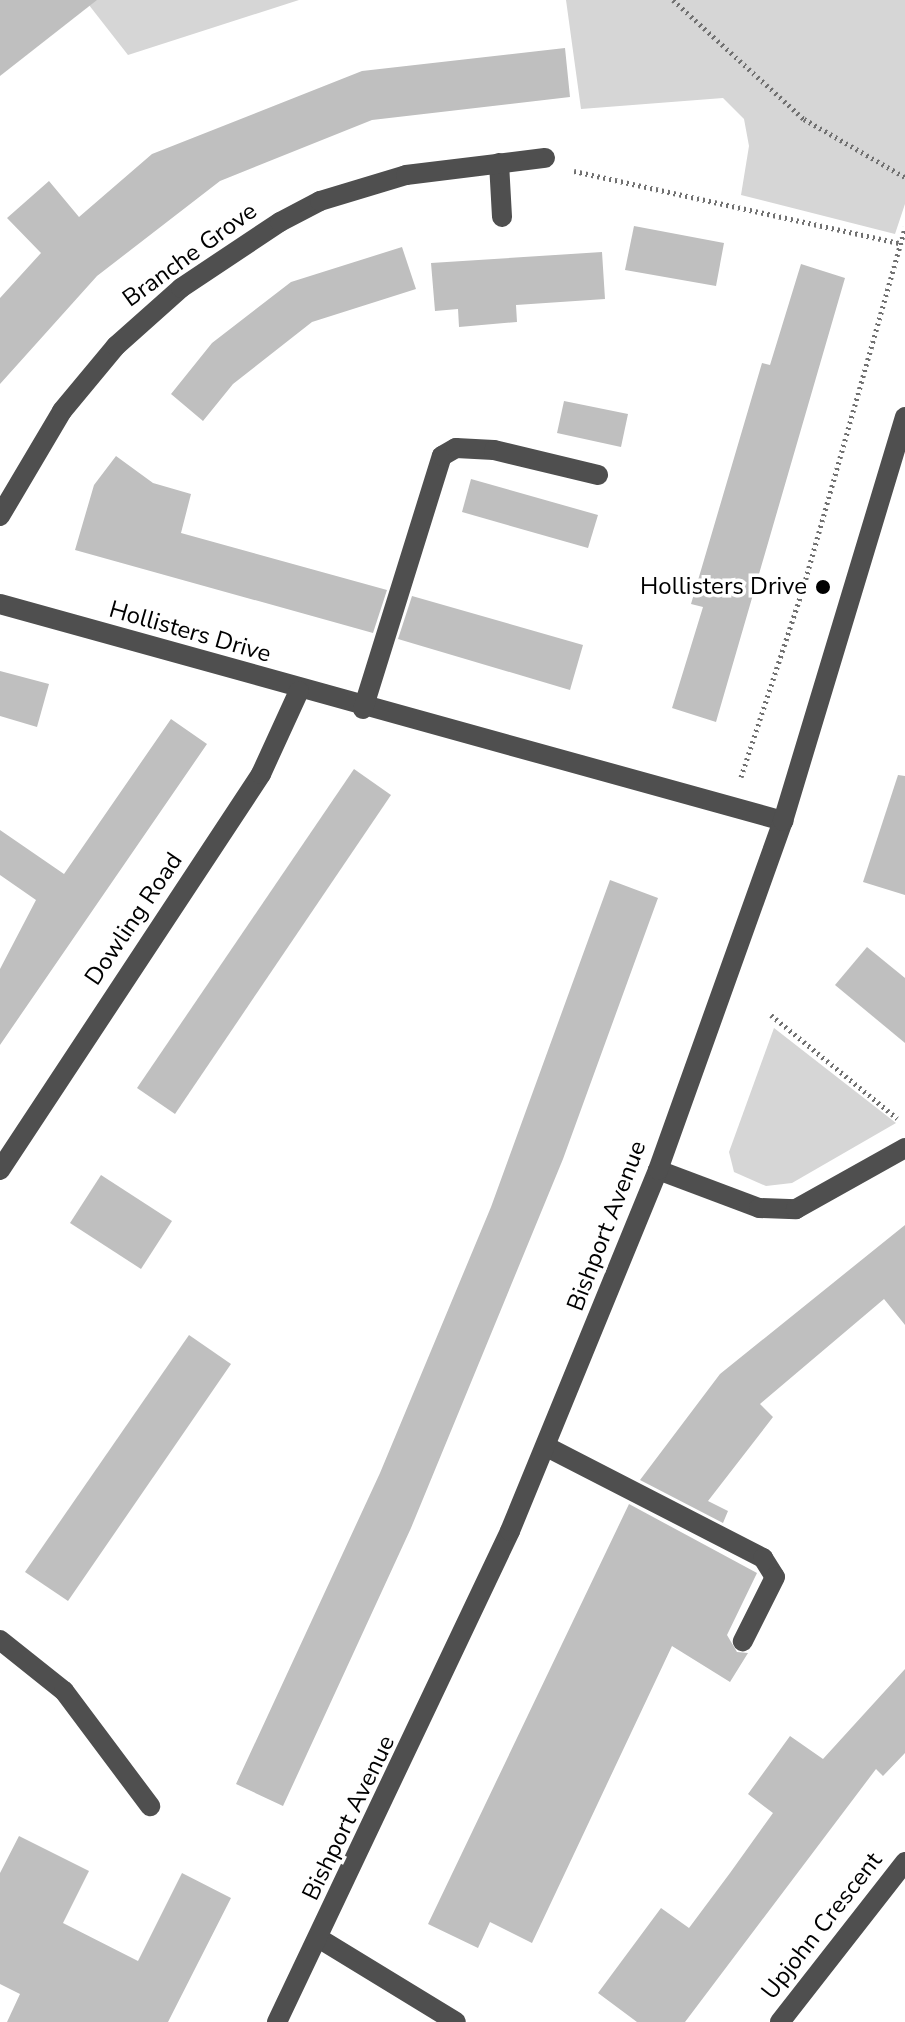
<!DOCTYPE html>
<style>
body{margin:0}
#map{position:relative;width:905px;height:2022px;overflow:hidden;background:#fff;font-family:"Nunito Sans",sans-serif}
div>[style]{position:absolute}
.green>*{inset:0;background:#d6d6d6}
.building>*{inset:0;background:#bfbfbf}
.path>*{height:5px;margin-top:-2.5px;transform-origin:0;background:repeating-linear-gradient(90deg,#717171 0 2px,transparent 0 6px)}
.minor>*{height:20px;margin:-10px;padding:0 10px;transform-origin:10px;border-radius:10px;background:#4f4f4f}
.dots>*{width:22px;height:22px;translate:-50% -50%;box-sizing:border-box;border:4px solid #fff;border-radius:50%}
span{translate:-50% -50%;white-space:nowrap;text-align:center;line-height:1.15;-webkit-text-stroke:7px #fff;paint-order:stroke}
.street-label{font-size:24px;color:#000}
.poi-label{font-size:24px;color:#000}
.right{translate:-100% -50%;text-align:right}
</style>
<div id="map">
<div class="green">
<i style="clip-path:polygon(85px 0,299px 0,128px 55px)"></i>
<i style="clip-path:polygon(566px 0,905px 0,905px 204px,895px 234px,741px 195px,749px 146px,744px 119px,723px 98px,581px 109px)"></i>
<i style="clip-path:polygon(774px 1028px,896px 1123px,792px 1183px,766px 1186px,734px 1172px,729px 1152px)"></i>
</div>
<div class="building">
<i style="clip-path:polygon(0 0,97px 0,0 76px)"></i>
<i style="clip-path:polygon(565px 48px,570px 97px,372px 120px,220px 181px,97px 276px,0 384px,0 298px,41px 253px,7px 218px,49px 181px,79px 217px,152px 154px,362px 71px)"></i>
<i style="clip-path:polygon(634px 226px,724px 243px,716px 286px,625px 270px)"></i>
<i style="clip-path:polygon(402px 247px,416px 289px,312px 322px,233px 384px,203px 421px,171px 394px,212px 343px,291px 282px)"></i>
<i style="clip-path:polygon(602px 252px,605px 299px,516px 305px,517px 322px,459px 327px,458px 309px,435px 311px,431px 263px)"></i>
<i style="clip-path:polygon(801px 264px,845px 278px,716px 722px,672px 708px,703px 607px,691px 604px,762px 363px,770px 365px)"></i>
<i style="clip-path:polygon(564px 401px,628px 414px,621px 447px,557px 433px)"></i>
<i style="clip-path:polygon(116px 456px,153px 483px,191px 494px,181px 533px,387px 590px,373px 633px,75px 550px,94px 485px)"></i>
<i style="clip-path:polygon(471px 479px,598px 515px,588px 548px,462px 512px)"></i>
<i style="clip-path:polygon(412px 596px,583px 645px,570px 690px,398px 639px)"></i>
<i style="clip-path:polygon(0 671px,49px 684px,37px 727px,0 716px)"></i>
<i style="clip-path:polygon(171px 719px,207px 744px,0 1045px,0 969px,36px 900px,0 875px,0 830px,64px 874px)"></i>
<i style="clip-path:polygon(354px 769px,391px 795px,175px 1114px,137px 1088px)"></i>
<i style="clip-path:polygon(898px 775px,905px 776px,905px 895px,863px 882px)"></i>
<i style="clip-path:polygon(610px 880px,658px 898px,563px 1159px,411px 1528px,283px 1806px,236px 1784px,380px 1473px,491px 1207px)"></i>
<i style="clip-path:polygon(867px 947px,905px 978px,905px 1043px,835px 985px)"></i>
<i style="clip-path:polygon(101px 1175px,172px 1221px,141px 1269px,70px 1223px)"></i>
<i style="clip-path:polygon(905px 1225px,905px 1325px,884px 1299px,760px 1404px,773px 1417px,708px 1501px,728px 1511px,723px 1523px,640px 1480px,720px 1374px)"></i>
<i style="clip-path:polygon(189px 1335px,231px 1364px,68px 1601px,25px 1572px)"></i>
<i style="clip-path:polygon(629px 1504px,757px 1573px,727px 1635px,737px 1652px,748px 1653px,730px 1682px,672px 1646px,532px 1943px,490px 1922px,478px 1948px,428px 1924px)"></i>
<i style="clip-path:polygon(905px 1669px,905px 1753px,883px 1776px,876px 1769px,685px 2022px,637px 2022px,598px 1993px,661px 1908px,689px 1928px,730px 1873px,773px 1813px,748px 1794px,790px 1736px,823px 1759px)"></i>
<i style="clip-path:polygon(19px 1836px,89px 1871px,63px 1923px,138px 1961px,182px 1873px,231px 1898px,168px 2022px,7px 2022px,20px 1994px,0 1984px,0 1873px)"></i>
</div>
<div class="path">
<i style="left:673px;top:0;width:177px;rotate:42.3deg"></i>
<i style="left:804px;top:119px;width:116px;rotate:29.9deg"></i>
<i style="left:574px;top:171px;width:334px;rotate:12.5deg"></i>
<i style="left:741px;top:777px;width:202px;rotate:-71.8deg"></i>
<i style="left:804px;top:585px;width:372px;rotate:-74.2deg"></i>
<i style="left:771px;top:1015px;width:163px;rotate:39.3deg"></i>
</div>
<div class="minor">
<i style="left:499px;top:163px;width:54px;rotate:86.8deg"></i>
<i style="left:0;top:516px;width:122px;rotate:-59.4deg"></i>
<i style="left:62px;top:411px;width:85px;rotate:-50.3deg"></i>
<i style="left:116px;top:346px;width:87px;rotate:-41.7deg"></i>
<i style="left:181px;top:288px;width:119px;rotate:-33.7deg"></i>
<i style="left:280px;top:222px;width:45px;rotate:-27.7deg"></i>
<i style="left:320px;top:201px;width:90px;rotate:-16.8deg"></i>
<i style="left:406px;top:175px;width:140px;rotate:-7deg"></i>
<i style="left:0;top:604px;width:813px;rotate:15.49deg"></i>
<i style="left:363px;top:709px;width:265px;rotate:-72.7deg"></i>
<i style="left:442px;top:456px;width:16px;rotate:-30deg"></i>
<i style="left:456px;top:448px;width:38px;rotate:3deg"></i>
<i style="left:494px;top:450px;width:107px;rotate:13.5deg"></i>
<i style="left:0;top:1170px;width:474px;rotate:-56.6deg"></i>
<i style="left:261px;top:774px;width:91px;rotate:-65.4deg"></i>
<i style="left:658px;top:1170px;width:108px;rotate:20.6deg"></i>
<i style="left:759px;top:1208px;width:37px;rotate:2deg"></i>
<i style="left:796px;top:1209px;width:125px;rotate:-29.2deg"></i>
<i style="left:547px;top:1447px;width:243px;rotate:27.2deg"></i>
<i style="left:763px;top:1558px;width:22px;rotate:58deg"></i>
<i style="left:775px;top:1577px;width:72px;rotate:116.6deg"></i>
<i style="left:0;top:1640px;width:82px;rotate:38.6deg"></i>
<i style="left:64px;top:1691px;width:144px;rotate:53.2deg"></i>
<i style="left:320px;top:1939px;width:159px;rotate:31.4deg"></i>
<i style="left:277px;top:2022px;width:543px;rotate:-64.61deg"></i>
<i style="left:510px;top:1531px;width:390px;rotate:-67.7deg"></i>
<i style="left:658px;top:1170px;width:371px;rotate:-70.3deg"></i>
<i style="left:783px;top:821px;width:422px;rotate:-73.2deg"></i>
<i style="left:780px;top:2022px;width:203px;rotate:-52deg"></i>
</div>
<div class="dots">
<i style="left:823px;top:587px;background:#000"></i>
</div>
<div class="street-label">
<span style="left:190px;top:255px;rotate:-36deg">Branche Grove</span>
<span style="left:190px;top:632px;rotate:16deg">Hollisters Drive</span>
<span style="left:134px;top:919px;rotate:-56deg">Dowling Road</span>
<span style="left:607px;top:1226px;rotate:-69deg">Bishport Avenue</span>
<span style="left:349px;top:1818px;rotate:-64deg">Bishport Avenue</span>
<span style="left:822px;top:1926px;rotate:-52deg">Upjohn Crescent</span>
</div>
<div class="poi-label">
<span class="right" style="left:807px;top:587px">Hollisters Drive</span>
</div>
</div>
